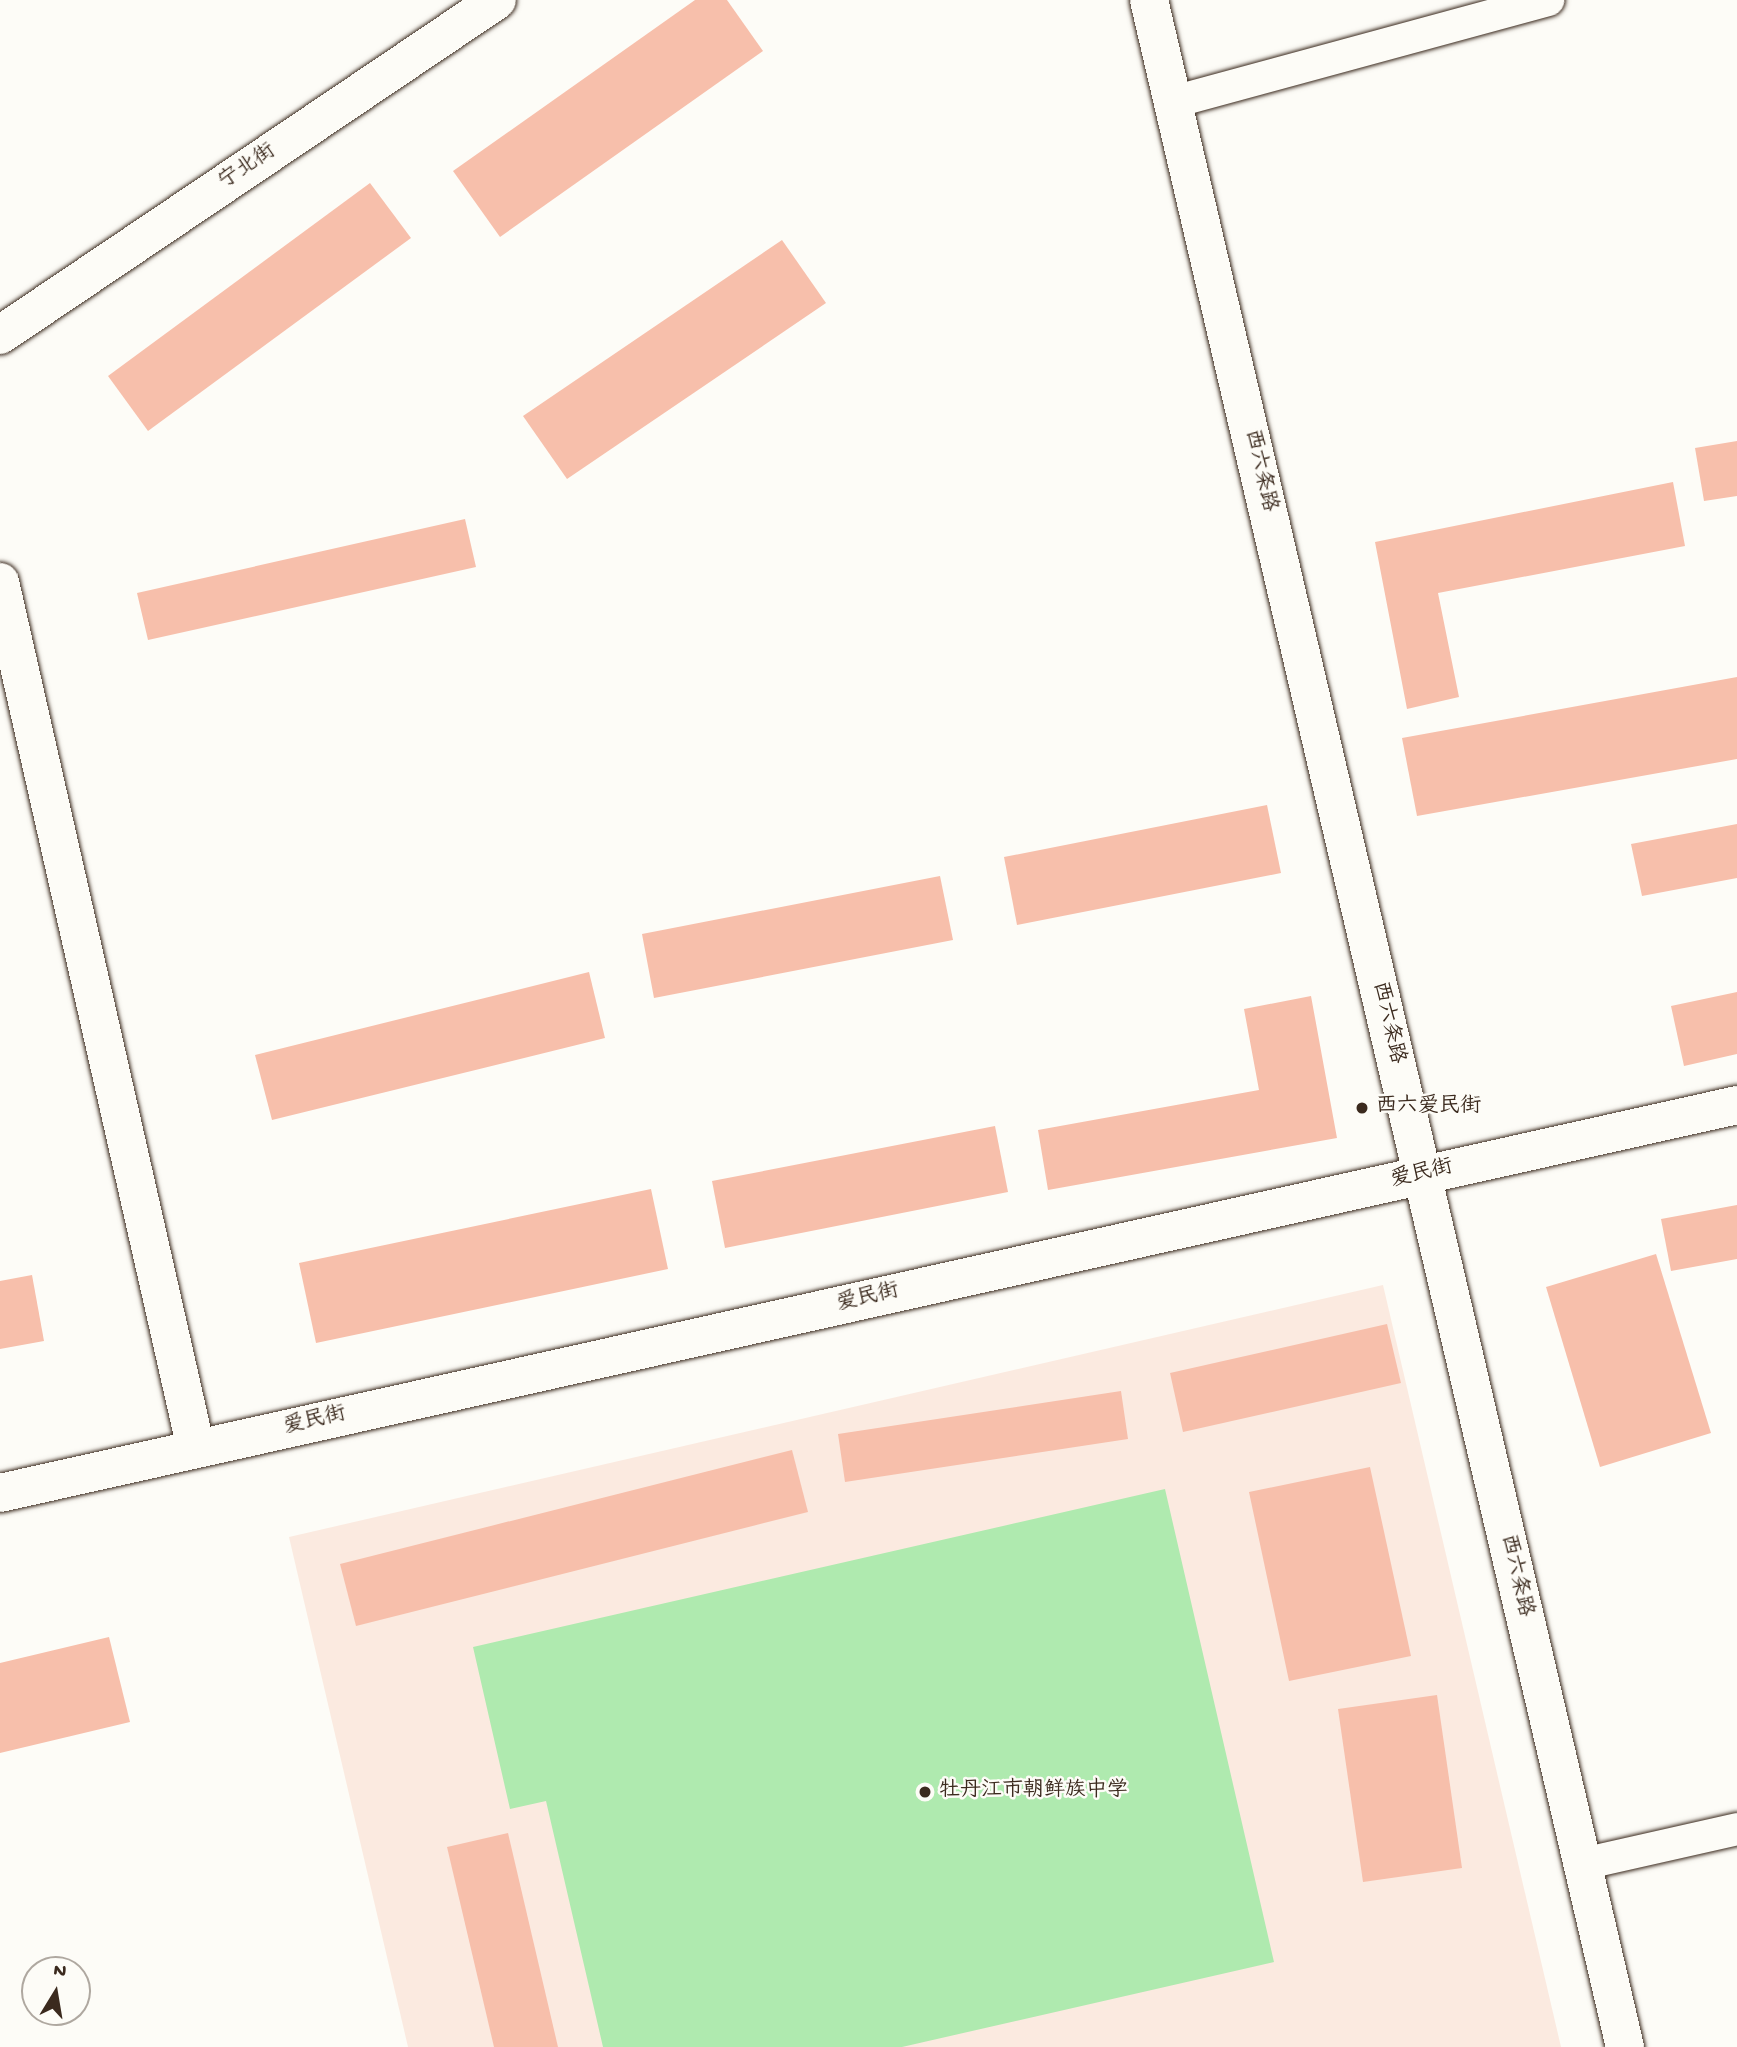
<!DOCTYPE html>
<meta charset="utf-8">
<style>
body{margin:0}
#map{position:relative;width:1737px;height:2047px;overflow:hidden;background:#fdfcf7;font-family:"Gochi Hand","LXGW WenKai TC",sans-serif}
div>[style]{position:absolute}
.built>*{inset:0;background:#fbeae0}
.green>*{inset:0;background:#afeaaf}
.building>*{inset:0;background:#f7bfab}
.roads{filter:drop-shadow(0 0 2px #3b2a1e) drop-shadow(0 0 2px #3b2a1e)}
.minor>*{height:32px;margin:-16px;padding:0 16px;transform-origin:16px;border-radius:16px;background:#fdfcf7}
.tertiary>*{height:38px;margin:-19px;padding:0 19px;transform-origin:19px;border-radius:19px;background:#fdfcf7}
.dots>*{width:19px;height:19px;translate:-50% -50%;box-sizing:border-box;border:4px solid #fdfcf7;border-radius:50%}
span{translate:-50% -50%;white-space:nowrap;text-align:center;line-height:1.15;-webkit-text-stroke:5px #fdfcf7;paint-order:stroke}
.street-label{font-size:21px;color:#3b2a1e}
.poi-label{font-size:21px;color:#3b2a1e}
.left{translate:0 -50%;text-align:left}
.north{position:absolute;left:21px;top:1956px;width:70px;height:70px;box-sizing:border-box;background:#fdfcf7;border:2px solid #afa8a0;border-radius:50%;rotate:11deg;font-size:19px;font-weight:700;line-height:28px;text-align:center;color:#3b2a1e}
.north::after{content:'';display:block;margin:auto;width:24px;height:32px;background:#3b2a1e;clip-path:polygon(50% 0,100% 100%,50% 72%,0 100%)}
</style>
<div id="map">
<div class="built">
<i style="clip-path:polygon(1383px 1285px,1561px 2047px,408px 2047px,289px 1537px)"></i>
</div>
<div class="green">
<i style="clip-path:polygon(1165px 1489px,1274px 1962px,902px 2047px,603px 2047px,546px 1801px,510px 1809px,473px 1647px)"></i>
</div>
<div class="building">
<i style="clip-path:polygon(695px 0,727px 0,763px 51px,500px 237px,453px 171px)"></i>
<i style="clip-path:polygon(370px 183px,411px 238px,148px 431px,108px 376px)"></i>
<i style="clip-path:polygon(782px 240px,826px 303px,567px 479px,523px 416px)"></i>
<i style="clip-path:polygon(1737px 441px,1737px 496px,1704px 501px,1695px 448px)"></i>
<i style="clip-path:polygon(1673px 482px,1685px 546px,1438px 593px,1459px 697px,1407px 709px,1375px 542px)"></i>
<i style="clip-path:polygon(465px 519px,476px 567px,148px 640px,137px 593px)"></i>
<i style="clip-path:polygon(1737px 677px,1737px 759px,1417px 816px,1402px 738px)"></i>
<i style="clip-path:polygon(1267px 805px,1281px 873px,1017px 925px,1004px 857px)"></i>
<i style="clip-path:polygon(1737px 824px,1737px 878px,1642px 896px,1631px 844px)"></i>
<i style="clip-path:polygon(940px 876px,953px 940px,654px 998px,642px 934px)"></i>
<i style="clip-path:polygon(589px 972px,605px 1038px,272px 1120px,255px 1055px)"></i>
<i style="clip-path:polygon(1737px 992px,1737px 1054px,1684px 1066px,1671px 1006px)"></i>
<i style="clip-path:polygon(1311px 996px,1337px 1138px,1048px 1190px,1038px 1130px,1259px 1090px,1244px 1009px)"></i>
<i style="clip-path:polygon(995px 1126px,1008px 1192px,725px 1248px,712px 1181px)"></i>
<i style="clip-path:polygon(651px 1189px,668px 1269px,316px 1343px,299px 1263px)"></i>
<i style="clip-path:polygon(1737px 1205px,1737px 1259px,1671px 1271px,1661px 1219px)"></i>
<i style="clip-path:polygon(1656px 1254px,1711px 1433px,1600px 1467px,1546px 1287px)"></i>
<i style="clip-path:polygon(32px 1275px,44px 1341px,0 1349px,0 1281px)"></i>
<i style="clip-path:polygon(1387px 1324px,1401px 1383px,1183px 1432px,1170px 1373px)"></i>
<i style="clip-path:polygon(1121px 1391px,1128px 1439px,845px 1482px,838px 1434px)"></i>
<i style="clip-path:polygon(792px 1450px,808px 1512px,356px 1626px,340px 1564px)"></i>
<i style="clip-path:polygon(1370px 1467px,1411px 1656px,1289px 1681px,1249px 1492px)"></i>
<i style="clip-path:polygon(109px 1637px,130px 1722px,0 1753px,0 1663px)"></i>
<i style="clip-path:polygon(1437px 1695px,1462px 1868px,1363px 1882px,1338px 1709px)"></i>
<i style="clip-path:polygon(508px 1833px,558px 2047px,494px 2047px,447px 1847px)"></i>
</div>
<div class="roads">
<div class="minor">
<i style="left:1173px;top:102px;width:389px;rotate:-15.2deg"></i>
<i style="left:1582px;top:1864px;width:159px;rotate:-12.7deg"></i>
</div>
<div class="tertiary">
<i style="left:1149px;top:0;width:2102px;rotate:76.91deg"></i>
<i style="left:0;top:335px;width:599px;rotate:-33.98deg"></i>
<i style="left:0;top:582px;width:889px;rotate:77.26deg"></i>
<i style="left:0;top:1493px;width:1780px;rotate:-12.59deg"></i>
</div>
</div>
<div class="dots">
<i style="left:1362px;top:1108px;background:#3b2a1e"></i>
<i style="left:925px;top:1792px;background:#3b2a1e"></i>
</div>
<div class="street-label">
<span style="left:248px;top:168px;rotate:-34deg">宁北街</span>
<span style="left:1259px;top:471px;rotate:77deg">西六条路</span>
<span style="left:1387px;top:1023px;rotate:77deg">西六条路</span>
<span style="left:1422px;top:1175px;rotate:-13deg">爱民街</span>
<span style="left:868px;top:1299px;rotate:-13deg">爱民街</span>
<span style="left:315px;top:1422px;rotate:-13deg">爱民街</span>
<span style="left:1515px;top:1576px;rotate:77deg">西六条路</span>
</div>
<div class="poi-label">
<span class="left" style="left:1376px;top:1108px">西六爱民街</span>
<span class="left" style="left:939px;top:1792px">牡丹江市朝鲜族中学</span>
</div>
<div class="north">N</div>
</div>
